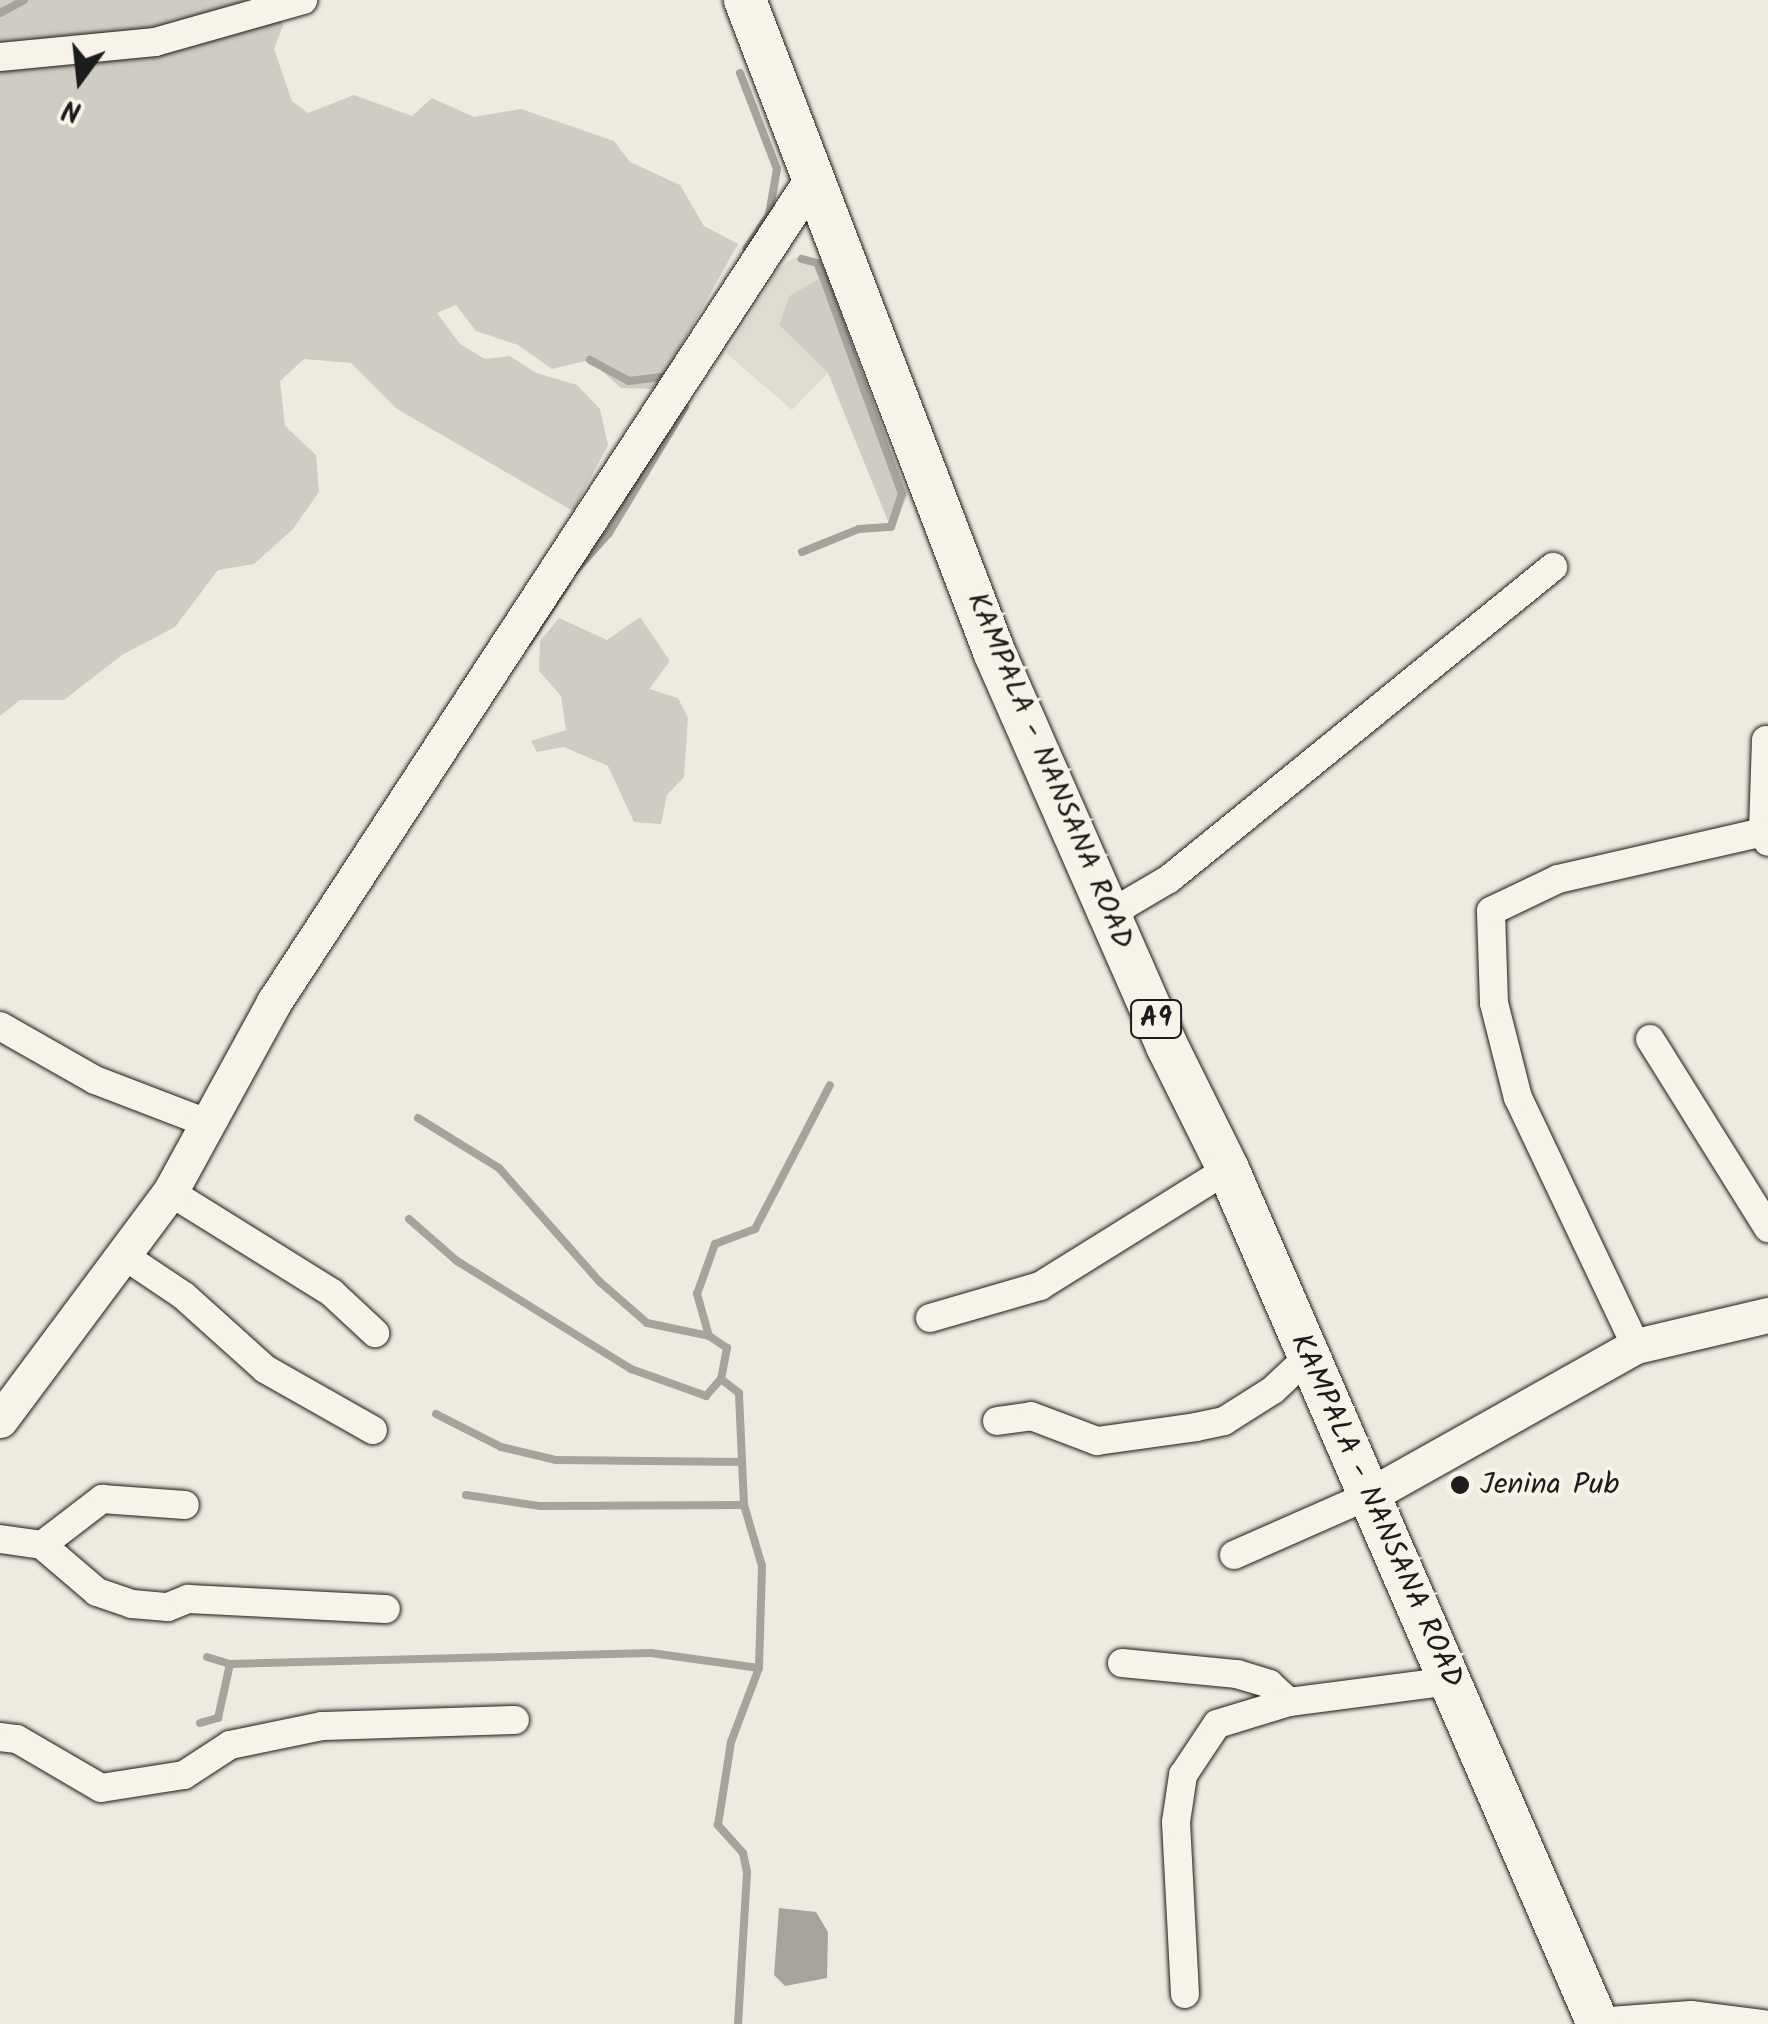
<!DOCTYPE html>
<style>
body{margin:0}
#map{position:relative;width:1768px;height:2024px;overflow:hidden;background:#eeeae0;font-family:Kalam,sans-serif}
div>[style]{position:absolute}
.built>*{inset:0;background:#dedbd1}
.green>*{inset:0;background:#cfccc3}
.water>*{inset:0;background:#a6a39d}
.stream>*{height:8px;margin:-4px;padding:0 4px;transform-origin:4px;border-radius:4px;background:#a6a39d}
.roads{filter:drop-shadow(0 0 2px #1c1c1c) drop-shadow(0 0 2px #1c1c1c)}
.minor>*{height:28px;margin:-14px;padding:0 14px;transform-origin:14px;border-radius:14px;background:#f7f3e8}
.tertiary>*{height:35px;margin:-17.5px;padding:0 17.5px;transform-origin:17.5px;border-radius:17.5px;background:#f7f3e8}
.primary>*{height:42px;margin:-21px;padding:0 21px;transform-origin:21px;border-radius:21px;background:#f7f3e8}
.dots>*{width:28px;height:28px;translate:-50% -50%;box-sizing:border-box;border:5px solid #f7f3e8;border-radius:50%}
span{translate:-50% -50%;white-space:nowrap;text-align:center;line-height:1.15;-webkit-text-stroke:8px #f7f3e8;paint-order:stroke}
.shield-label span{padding:2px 8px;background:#f7f3e8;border:2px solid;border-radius:8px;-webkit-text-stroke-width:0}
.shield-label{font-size:28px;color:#1c1c1c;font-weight:700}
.street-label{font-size:30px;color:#1c1c1c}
.poi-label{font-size:30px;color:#1c1c1c}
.left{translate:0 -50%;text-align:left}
.north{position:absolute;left:30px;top:30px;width:100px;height:100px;-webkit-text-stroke:8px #f7f3e8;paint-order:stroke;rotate:195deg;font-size:28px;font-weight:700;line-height:40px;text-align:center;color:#1c1c1c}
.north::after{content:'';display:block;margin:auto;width:35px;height:45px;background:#1c1c1c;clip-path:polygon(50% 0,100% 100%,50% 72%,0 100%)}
</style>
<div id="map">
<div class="built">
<i style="clip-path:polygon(795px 257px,817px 258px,827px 274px,789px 296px,779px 325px,828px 373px,792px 410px,726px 353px,779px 268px)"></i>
</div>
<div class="green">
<i style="clip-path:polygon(0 0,273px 0,283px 25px,274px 49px,292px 101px,308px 113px,354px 95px,412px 116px,432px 98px,474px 117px,521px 109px,614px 141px,630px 162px,680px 185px,704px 226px,738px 244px,657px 389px,621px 388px,590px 360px,552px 369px,518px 345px,476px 331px,456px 305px,437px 313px,460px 344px,485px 359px,510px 356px,536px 373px,577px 385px,600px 409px,608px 445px,573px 511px,397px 409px,351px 363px,304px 359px,280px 381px,285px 426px,316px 455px,319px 492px,293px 529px,254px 564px,218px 570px,175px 627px,122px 655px,64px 700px,20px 700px,0 716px)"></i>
<i style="clip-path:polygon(827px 274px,908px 494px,892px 531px,828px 373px,779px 325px,789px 296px)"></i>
<i style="clip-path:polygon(640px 617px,670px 661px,649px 689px,678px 698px,688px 718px,684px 777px,667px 795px,661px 824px,634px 822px,608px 766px,564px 747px,537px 752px,531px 741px,566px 730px,561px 696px,539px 671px,540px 641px,559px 618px,607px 640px)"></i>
</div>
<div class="water">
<i style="clip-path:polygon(779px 1908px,816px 1912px,828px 1932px,827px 1978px,785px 1986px,774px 1975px)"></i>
</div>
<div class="stream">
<i style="left:0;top:13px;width:27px;rotate:-28deg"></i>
<i style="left:740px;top:73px;width:103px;rotate:68.9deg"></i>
<i style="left:777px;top:169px;width:47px;rotate:99.9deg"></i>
<i style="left:769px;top:215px;width:40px;rotate:124deg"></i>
<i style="left:590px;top:360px;width:44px;rotate:28.3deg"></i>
<i style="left:629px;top:381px;width:35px;rotate:-7deg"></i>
<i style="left:802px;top:552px;width:61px;rotate:-22deg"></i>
<i style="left:859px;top:529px;width:32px;rotate:-4deg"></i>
<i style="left:891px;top:527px;width:35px;rotate:-72deg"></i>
<i style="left:902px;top:494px;width:231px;rotate:-110deg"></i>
<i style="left:823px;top:277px;width:15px;rotate:-113deg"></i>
<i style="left:817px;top:263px;width:16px;rotate:-165deg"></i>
<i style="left:574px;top:572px;width:52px;rotate:-48.1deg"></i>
<i style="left:609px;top:533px;width:147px;rotate:-58.9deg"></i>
<i style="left:528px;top:643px;width:71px;rotate:-56.5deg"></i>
<i style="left:418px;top:1118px;width:95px;rotate:31.7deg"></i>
<i style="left:499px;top:1168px;width:152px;rotate:48.5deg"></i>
<i style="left:600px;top:1282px;width:62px;rotate:41.1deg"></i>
<i style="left:647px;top:1323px;width:63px;rotate:11.8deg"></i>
<i style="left:409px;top:1219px;width:64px;rotate:41.2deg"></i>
<i style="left:457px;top:1261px;width:205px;rotate:31.8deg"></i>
<i style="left:631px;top:1369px;width:80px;rotate:19.8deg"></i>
<i style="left:706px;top:1396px;width:23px;rotate:-49deg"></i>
<i style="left:436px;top:1414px;width:73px;rotate:26.9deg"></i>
<i style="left:501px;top:1447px;width:57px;rotate:13.3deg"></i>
<i style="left:556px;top:1460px;width:186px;rotate:0.6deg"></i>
<i style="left:466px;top:1495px;width:75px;rotate:8.5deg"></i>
<i style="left:540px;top:1506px;width:204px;rotate:-0.3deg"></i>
<i style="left:207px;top:1657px;width:24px;rotate:17deg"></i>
<i style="left:230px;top:1664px;width:421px;rotate:-1.5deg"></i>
<i style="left:651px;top:1653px;width:109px;rotate:7.9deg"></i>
<i style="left:200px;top:1723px;width:19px;rotate:-16deg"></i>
<i style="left:218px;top:1718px;width:55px;rotate:-77.5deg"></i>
<i style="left:738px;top:2024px;width:152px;rotate:-86.6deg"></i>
<i style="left:747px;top:1872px;width:19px;rotate:-102deg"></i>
<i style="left:743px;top:1853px;width:38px;rotate:-132deg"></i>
<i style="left:718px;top:1825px;width:84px;rotate:-81.1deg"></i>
<i style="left:731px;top:1742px;width:79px;rotate:-69.3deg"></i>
<i style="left:759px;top:1668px;width:102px;rotate:-88.3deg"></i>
<i style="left:762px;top:1566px;width:64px;rotate:-106.4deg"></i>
<i style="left:744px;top:1505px;width:112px;rotate:-92.6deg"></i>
<i style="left:739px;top:1393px;width:23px;rotate:-142deg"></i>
<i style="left:721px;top:1379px;width:32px;rotate:-79deg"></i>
<i style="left:727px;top:1348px;width:22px;rotate:-146deg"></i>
<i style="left:709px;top:1336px;width:44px;rotate:-105.9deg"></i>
<i style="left:697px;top:1294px;width:53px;rotate:-70.2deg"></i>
<i style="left:715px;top:1244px;width:43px;rotate:-20.6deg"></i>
<i style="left:755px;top:1229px;width:162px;rotate:-62.5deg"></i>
</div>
<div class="roads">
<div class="minor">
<i style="left:0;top:57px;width:156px;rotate:-5.5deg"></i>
<i style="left:155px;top:42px;width:154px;rotate:-15.8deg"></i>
<i style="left:1766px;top:740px;width:92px;rotate:91.9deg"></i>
<i style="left:1763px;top:832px;width:11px;rotate:63deg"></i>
<i style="left:1111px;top:913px;width:67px;rotate:-30.4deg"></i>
<i style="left:1169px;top:879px;width:495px;rotate:-39.1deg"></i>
<i style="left:0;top:1026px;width:109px;rotate:29.6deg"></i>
<i style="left:95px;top:1080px;width:120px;rotate:21deg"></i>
<i style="left:1650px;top:1039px;width:223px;rotate:58deg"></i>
<i style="left:170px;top:1192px;width:191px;rotate:31.9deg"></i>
<i style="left:332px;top:1293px;width:59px;rotate:42.9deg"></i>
<i style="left:123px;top:1255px;width:73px;rotate:33.9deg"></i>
<i style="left:184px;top:1296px;width:109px;rotate:42deg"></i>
<i style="left:265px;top:1369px;width:124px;rotate:29.5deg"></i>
<i style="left:930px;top:1318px;width:115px;rotate:-16.2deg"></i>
<i style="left:1040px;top:1286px;width:221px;rotate:-31.9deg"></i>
<i style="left:1636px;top:1346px;width:275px;rotate:-115.4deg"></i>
<i style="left:1518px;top:1098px;width:98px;rotate:-104.2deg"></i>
<i style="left:1494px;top:1003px;width:92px;rotate:-91.9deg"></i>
<i style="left:1491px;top:911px;width:74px;rotate:-25.5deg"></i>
<i style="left:1558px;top:879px;width:210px;rotate:-12.9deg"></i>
<i style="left:997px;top:1421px;width:34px;rotate:-8deg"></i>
<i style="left:1031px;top:1416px;width:71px;rotate:20.7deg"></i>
<i style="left:1097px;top:1441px;width:100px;rotate:-8deg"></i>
<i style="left:1196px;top:1427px;width:29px;rotate:-12deg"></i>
<i style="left:1224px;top:1421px;width:58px;rotate:-32.3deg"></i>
<i style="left:1273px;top:1390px;width:48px;rotate:-43.3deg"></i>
<i style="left:0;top:1539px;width:42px;rotate:8.1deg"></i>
<i style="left:42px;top:1545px;width:76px;rotate:-37.5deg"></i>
<i style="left:102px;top:1499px;width:83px;rotate:4.1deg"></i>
<i style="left:42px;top:1545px;width:72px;rotate:40.5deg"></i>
<i style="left:97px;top:1592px;width:37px;rotate:19deg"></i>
<i style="left:132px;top:1604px;width:36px;rotate:5deg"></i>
<i style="left:168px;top:1607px;width:22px;rotate:-22deg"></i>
<i style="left:188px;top:1599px;width:198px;rotate:2.9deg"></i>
<i style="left:1234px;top:1555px;width:149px;rotate:-23.8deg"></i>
<i style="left:1122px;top:1663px;width:116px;rotate:5.5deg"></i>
<i style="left:1237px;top:1674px;width:34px;rotate:17deg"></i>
<i style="left:1269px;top:1684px;width:27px;rotate:42deg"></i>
<i style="left:0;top:1737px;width:17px;rotate:7deg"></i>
<i style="left:17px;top:1739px;width:97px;rotate:30.3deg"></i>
<i style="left:101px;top:1788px;width:84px;rotate:-8.9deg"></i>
<i style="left:184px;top:1775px;width:55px;rotate:-33.1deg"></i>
<i style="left:230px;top:1745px;width:94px;rotate:-11.7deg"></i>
<i style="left:322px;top:1726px;width:193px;rotate:-1.8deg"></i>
<i style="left:1185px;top:1994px;width:172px;rotate:-93deg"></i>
<i style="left:1176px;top:1822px;width:48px;rotate:-81.5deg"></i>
<i style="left:1183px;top:1775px;width:61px;rotate:-56.3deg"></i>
<i style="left:1217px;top:1724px;width:75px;rotate:-17deg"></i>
<i style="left:1289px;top:1702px;width:162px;rotate:-7.4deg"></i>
<i style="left:1597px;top:2022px;width:94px;rotate:-4.3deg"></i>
<i style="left:1691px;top:2015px;width:73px;rotate:7.1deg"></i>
</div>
<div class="tertiary">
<i style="left:0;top:1420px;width:284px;rotate:-53.3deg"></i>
<i style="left:170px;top:1192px;width:217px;rotate:-61.3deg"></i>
<i style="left:274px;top:1002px;width:980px;rotate:-56.83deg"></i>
<i style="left:1370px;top:1495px;width:305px;rotate:-29.3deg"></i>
<i style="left:1636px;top:1346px;width:136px;rotate:-13.2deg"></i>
</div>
<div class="primary">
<i style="left:745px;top:0;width:700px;rotate:69.08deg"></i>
<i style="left:995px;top:654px;width:428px;rotate:66.3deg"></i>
<i style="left:1167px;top:1046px;width:137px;rotate:63.6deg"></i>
<i style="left:1228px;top:1169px;width:932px;rotate:66.6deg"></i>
</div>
</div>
<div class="dots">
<i style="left:1460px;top:1485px;background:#1c1c1c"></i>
</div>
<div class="shield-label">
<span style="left:1156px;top:1019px">A9</span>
</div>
<div class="street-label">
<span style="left:1049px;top:771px;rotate:67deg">KAMPALA - NANSANA ROAD</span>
<span style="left:1376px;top:1511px;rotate:66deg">KAMPALA - NANSANA ROAD</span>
</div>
<div class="poi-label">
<span class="left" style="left:1480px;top:1485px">Jenina Pub</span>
</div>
<div class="north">N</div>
</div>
